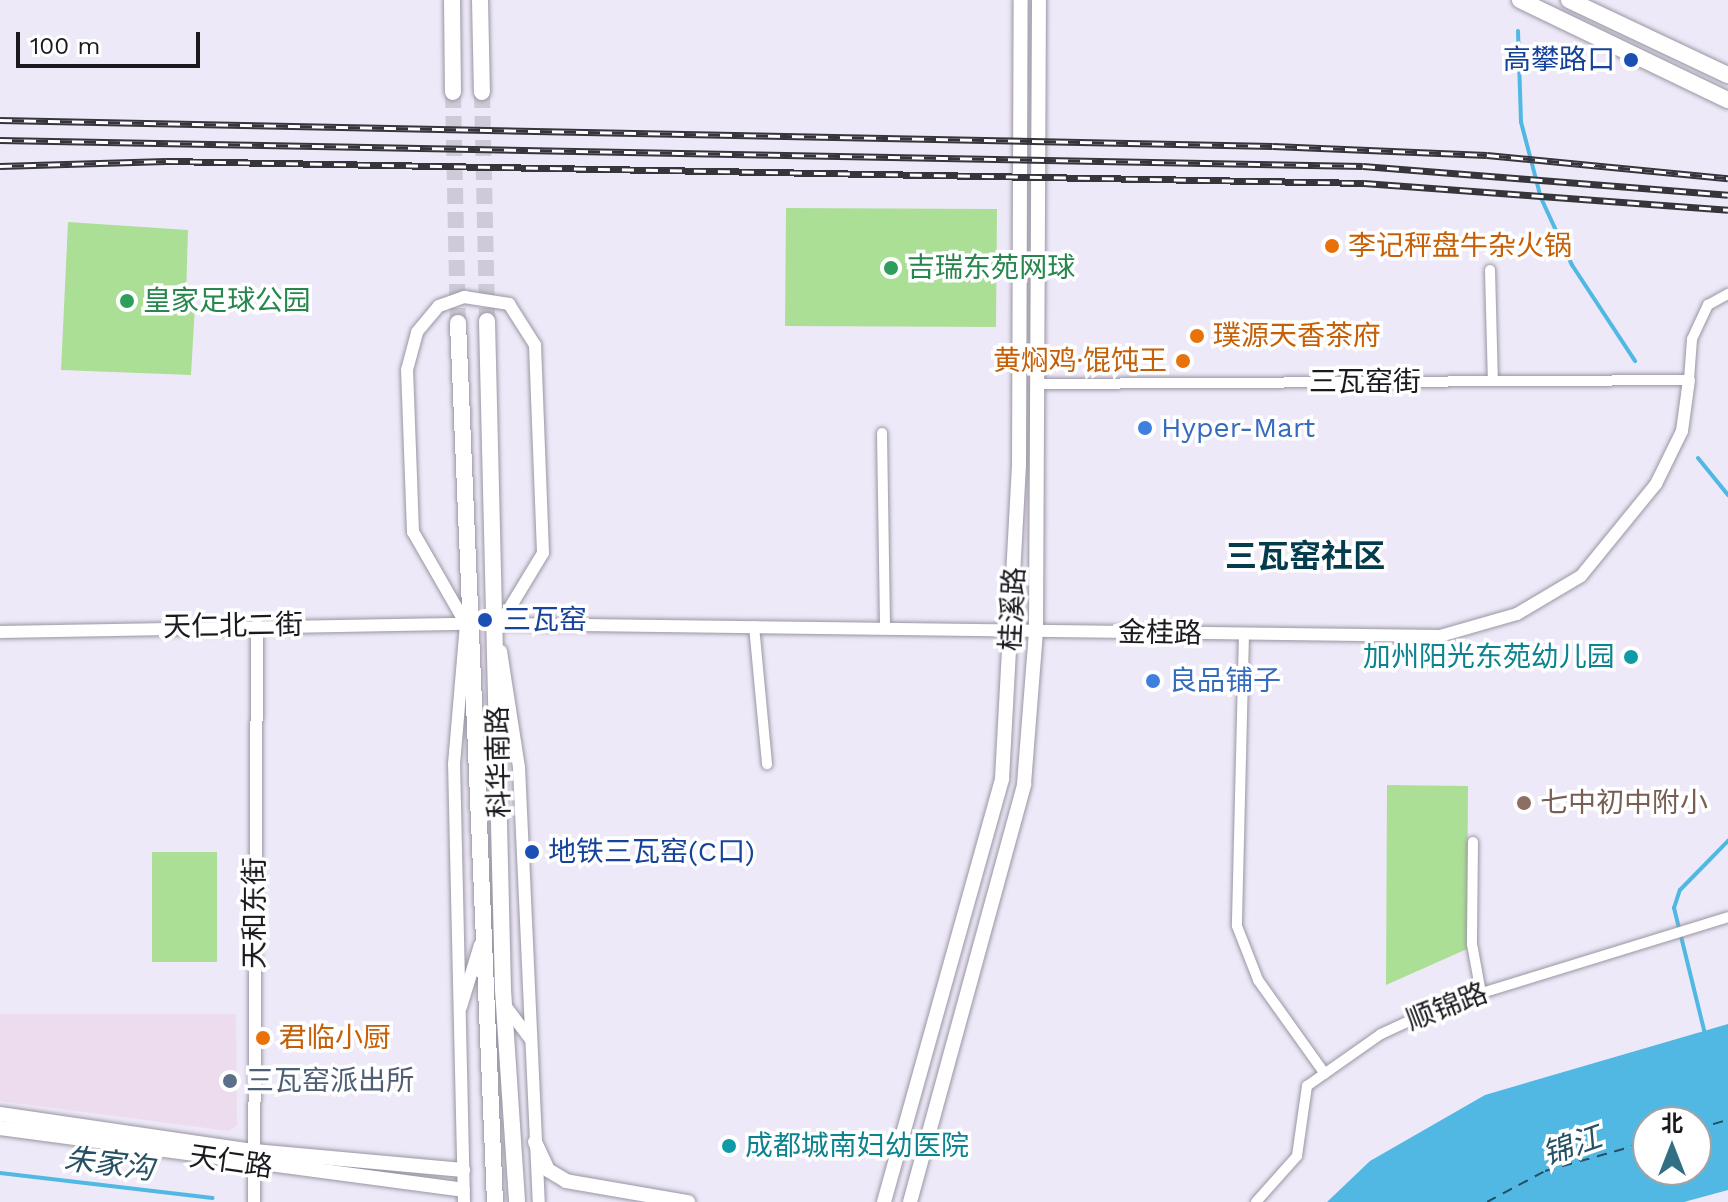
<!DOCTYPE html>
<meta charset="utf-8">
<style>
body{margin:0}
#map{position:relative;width:1728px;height:1202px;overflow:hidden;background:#eee9f8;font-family:"Work Sans","Noto Sans SC",sans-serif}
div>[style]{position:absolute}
.commercial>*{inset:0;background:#ecdced}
.green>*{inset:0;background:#acdf96}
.water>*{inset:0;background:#50b8e2}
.stream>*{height:4px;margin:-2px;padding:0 2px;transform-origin:2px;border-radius:2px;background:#50b8e2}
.ferry>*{height:2px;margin-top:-1px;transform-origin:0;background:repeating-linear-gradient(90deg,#265164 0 10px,transparent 0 18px)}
.trunk-tunnel>*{height:16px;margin-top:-8px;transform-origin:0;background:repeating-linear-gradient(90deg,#cecad7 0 16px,transparent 0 24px)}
.roads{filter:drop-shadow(0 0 2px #9a95a2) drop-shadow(0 0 2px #9a95a2)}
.minor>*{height:10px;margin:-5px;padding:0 5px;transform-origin:5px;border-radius:5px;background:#fff}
.tertiary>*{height:12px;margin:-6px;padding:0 6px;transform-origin:6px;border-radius:6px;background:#fff}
.secondary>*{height:14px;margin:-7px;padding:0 7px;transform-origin:7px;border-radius:7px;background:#fff}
.primary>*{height:16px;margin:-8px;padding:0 8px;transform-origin:8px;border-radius:8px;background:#fff}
.trunk>*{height:16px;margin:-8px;padding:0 8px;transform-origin:8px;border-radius:8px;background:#fff}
.rail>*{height:7px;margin-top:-3.5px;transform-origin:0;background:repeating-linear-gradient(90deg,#fff 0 12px,#36353b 0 24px);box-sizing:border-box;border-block:2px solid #36353b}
.dots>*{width:22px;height:22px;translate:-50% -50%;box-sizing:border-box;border:4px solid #fff;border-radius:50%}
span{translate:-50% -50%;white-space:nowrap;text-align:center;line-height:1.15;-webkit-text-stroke:7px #fff;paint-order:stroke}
.transit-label{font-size:28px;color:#164399}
.right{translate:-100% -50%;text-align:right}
.left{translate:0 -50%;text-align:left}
.food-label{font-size:28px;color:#c56008}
.leisure-label{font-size:28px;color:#27864d}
.street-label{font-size:28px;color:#1a191e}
.shop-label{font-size:28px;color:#366cbe}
.culture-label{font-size:28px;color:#0d838f}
.education-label{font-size:28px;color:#785e54}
.service-label{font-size:28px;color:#4e5e75}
.water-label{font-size:30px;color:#265164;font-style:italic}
.quarter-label{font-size:32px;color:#053c4d;font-weight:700}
.north{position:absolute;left:1632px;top:1106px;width:80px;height:80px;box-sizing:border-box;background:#fff;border:2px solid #a3a3a5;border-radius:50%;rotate:0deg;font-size:22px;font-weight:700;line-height:32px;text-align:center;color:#1a191e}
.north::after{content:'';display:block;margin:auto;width:28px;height:36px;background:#326f85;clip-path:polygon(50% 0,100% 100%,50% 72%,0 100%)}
.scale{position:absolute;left:16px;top:32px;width:184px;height:36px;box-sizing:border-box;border:4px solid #1a191e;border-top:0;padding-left:10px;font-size:24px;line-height:28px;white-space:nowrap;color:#1a191e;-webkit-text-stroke:6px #fff;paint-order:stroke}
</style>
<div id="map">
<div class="commercial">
<i style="clip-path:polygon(0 1014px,236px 1014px,237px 1125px,229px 1131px,0 1101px)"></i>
</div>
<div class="green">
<i style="clip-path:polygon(786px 208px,997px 209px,996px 327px,785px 326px)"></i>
<i style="clip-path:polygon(68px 222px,188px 230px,186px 296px,195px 305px,191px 375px,61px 370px)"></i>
<i style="clip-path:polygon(1387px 785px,1468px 786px,1467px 949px,1386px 985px)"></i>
<i style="clip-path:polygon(152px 852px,217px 852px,217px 962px,152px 962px)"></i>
</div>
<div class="water">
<i style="clip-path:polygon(evenodd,1728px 1024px,1728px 1190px,1684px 1202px,1327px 1202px,1370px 1161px,1485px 1095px,1728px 1024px,1648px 1122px,1696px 1122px,1696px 1170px,1648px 1170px,1648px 1122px)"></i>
</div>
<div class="stream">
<i style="left:1518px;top:31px;width:91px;rotate:88.1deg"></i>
<i style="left:1521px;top:122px;width:79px;rotate:75.3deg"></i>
<i style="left:1541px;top:198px;width:74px;rotate:65.2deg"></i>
<i style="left:1572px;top:265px;width:115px;rotate:56.7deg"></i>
<i style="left:1698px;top:458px;width:48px;rotate:51deg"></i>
<i style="left:1705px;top:1034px;width:130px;rotate:-103.8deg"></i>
<i style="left:1674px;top:908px;width:19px;rotate:-72deg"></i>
<i style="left:1680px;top:890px;width:69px;rotate:-45.6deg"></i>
<i style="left:0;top:1173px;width:214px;rotate:6.7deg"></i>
</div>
<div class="ferry">
<i style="left:1696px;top:1129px;width:33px;rotate:-16deg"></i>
<i style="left:1487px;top:1202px;width:66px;rotate:-28.1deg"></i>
<i style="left:1545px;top:1171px;width:107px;rotate:-15.7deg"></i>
</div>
<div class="trunk-tunnel">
<i style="left:453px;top:92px;width:231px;rotate:88.8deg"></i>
<i style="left:482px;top:92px;width:229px;rotate:88.7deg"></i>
</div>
<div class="roads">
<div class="minor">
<i style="left:1490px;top:270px;width:111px;rotate:88.5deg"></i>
<i style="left:1040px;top:384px;width:649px;rotate:-0.35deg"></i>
<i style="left:1689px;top:380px;width:41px;rotate:-85.8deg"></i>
<i style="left:1692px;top:339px;width:38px;rotate:-65deg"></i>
<i style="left:1708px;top:305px;width:23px;rotate:-29deg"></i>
<i style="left:882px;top:433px;width:194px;rotate:89.1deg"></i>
<i style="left:754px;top:626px;width:139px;rotate:84.6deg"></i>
<i style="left:1244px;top:634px;width:292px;rotate:91.4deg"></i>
<i style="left:1237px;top:926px;width:58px;rotate:68.7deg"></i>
<i style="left:1258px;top:980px;width:115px;rotate:54.5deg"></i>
<i style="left:1473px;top:842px;width:102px;rotate:90.6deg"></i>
<i style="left:1472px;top:944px;width:50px;rotate:79.6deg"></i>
<i style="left:1256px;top:1202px;width:62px;rotate:-48.3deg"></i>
<i style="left:1297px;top:1156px;width:71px;rotate:-81.9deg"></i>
<i style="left:1307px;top:1086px;width:90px;rotate:-35.1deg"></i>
<i style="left:1381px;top:1034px;width:72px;rotate:-24.8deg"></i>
<i style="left:1446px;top:1004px;width:295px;rotate:-17.1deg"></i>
</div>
<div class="tertiary">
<i style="left:496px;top:624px;width:944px;rotate:0.73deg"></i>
<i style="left:1440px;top:636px;width:80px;rotate:-15.9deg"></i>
<i style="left:1517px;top:614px;width:74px;rotate:-30.7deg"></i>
<i style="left:1581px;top:576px;width:119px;rotate:-50.8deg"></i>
<i style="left:1656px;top:484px;width:59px;rotate:-63.9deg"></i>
<i style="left:1682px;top:431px;width:51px;rotate:-82.2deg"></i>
<i style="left:0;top:632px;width:466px;rotate:-1deg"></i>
<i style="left:501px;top:651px;width:117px;rotate:81.2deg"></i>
<i style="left:519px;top:767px;width:435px;rotate:87.4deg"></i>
<i style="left:504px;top:1004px;width:45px;rotate:53.1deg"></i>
<i style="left:461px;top:1007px;width:65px;rotate:-73deg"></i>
<i style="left:254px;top:1202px;width:577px;rotate:-89.7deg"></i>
<i style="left:464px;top:1202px;width:438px;rotate:-91.3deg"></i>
<i style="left:454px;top:764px;width:141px;rotate:-85.1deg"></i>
<i style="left:466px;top:624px;width:106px;rotate:-119.9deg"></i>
<i style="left:413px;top:532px;width:162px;rotate:-92.1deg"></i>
<i style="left:407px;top:370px;width:39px;rotate:-75deg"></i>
<i style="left:417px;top:332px;width:34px;rotate:-50deg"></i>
<i style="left:439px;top:306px;width:27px;rotate:-20deg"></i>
<i style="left:464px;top:297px;width:46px;rotate:8.8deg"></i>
<i style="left:509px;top:304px;width:49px;rotate:57.6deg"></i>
<i style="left:535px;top:345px;width:208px;rotate:87.8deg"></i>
<i style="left:543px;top:553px;width:89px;rotate:121.2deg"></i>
</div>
<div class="secondary">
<i style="left:0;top:1114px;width:257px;rotate:8.3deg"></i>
<i style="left:254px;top:1151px;width:210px;rotate:5.2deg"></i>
<i style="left:0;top:1128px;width:467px;rotate:7.6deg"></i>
<i style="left:535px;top:1142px;width:31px;rotate:65deg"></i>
<i style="left:548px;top:1170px;width:21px;rotate:31deg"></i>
<i style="left:566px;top:1181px;width:124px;rotate:9.8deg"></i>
<i style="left:884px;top:1202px;width:439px;rotate:-74.4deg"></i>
<i style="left:1002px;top:779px;width:314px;rotate:-86.9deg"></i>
<i style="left:1019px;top:465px;width:465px;rotate:-89.8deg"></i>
<i style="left:910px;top:1202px;width:433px;rotate:-74.7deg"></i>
<i style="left:1024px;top:784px;width:154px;rotate:-85.5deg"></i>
<i style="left:1036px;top:630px;width:630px;rotate:-89.73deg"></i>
</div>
<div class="primary">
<i style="left:452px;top:0;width:92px;rotate:89.4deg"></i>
<i style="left:480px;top:0;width:92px;rotate:88.8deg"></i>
<i style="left:1520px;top:0;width:231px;rotate:25.7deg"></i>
<i style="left:1569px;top:0;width:176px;rotate:25.3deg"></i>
</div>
<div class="trunk">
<i style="left:487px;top:321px;width:669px;rotate:88.63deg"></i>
<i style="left:503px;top:990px;width:212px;rotate:86.2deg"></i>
<i style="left:458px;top:323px;width:880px;rotate:87.59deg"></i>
</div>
</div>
<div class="rail">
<i style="left:0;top:120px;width:1273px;rotate:1.17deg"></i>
<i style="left:1273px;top:146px;width:214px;rotate:2.4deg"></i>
<i style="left:1487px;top:155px;width:242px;rotate:5.5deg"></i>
<i style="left:0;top:140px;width:1363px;rotate:1.09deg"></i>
<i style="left:1363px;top:166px;width:366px;rotate:4.5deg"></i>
<i style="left:0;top:166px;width:166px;rotate:-1.7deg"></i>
<i style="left:166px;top:161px;width:1198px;rotate:1.05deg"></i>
<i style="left:1364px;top:183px;width:365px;rotate:4.2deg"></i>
</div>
<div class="dots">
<i style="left:1631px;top:60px;background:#1a4fb4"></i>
<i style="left:1332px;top:246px;background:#e8710a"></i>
<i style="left:891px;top:268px;background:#2e9e5b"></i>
<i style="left:127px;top:301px;background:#2e9e5b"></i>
<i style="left:1197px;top:336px;background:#e8710a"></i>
<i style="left:1183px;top:361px;background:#e8710a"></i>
<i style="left:1145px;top:428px;background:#3f7fe0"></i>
<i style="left:485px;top:620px;background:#1a4fb4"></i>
<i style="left:1631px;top:657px;background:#0f9aa8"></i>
<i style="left:1153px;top:681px;background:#3f7fe0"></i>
<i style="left:1524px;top:803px;background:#8d6e63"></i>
<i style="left:532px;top:852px;background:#1a4fb4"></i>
<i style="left:263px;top:1038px;background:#e8710a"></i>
<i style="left:230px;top:1081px;background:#5c6f8a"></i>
<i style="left:729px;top:1146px;background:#0f9aa8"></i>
</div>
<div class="transit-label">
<span class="right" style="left:1615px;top:60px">高攀路口</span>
<span class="left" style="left:503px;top:620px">三瓦窑</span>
<span class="left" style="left:548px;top:852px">地铁三瓦窑(C口)</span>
</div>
<div class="food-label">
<span class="left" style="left:1348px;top:246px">李记秤盘牛杂火锅</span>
<span class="left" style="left:1213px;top:336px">璞源天香茶府</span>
<span class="right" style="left:1167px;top:361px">黄焖鸡·馄饨王</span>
<span class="left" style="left:279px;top:1038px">君临小厨</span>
</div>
<div class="leisure-label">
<span class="left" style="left:907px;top:268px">吉瑞东苑网球</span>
<span class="left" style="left:143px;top:301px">皇家足球公园</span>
</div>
<div class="street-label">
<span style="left:1365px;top:382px">三瓦窑街</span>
<span style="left:1013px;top:609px;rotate:-87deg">桂溪路</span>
<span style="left:233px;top:626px;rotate:-1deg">天仁北二街</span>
<span style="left:1160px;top:633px;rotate:1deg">金桂路</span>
<span style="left:499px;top:762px;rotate:-91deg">科华南路</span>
<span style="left:255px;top:913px;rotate:-90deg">天和东街</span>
<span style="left:1447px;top:1007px;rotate:-21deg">顺锦路</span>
<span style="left:231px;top:1162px;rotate:8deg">天仁路</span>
</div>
<div class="shop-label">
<span class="left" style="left:1161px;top:428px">Hyper-Mart</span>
<span class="left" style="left:1169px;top:681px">良品铺子</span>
</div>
<div class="culture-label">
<span class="right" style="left:1615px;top:657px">加州阳光东苑幼儿园</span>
<span class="left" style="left:745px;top:1146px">成都城南妇幼医院</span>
</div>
<div class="education-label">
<span class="left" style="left:1540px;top:803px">七中初中附小</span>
</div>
<div class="service-label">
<span class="left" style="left:246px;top:1081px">三瓦窑派出所</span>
</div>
<div class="water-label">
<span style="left:1572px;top:1146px;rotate:-19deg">锦江</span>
<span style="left:109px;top:1164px;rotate:7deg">朱家沟</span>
</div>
<div class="quarter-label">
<span style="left:1305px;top:556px">三瓦窑社区</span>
</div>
<div class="north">北</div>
<div class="scale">100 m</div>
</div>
